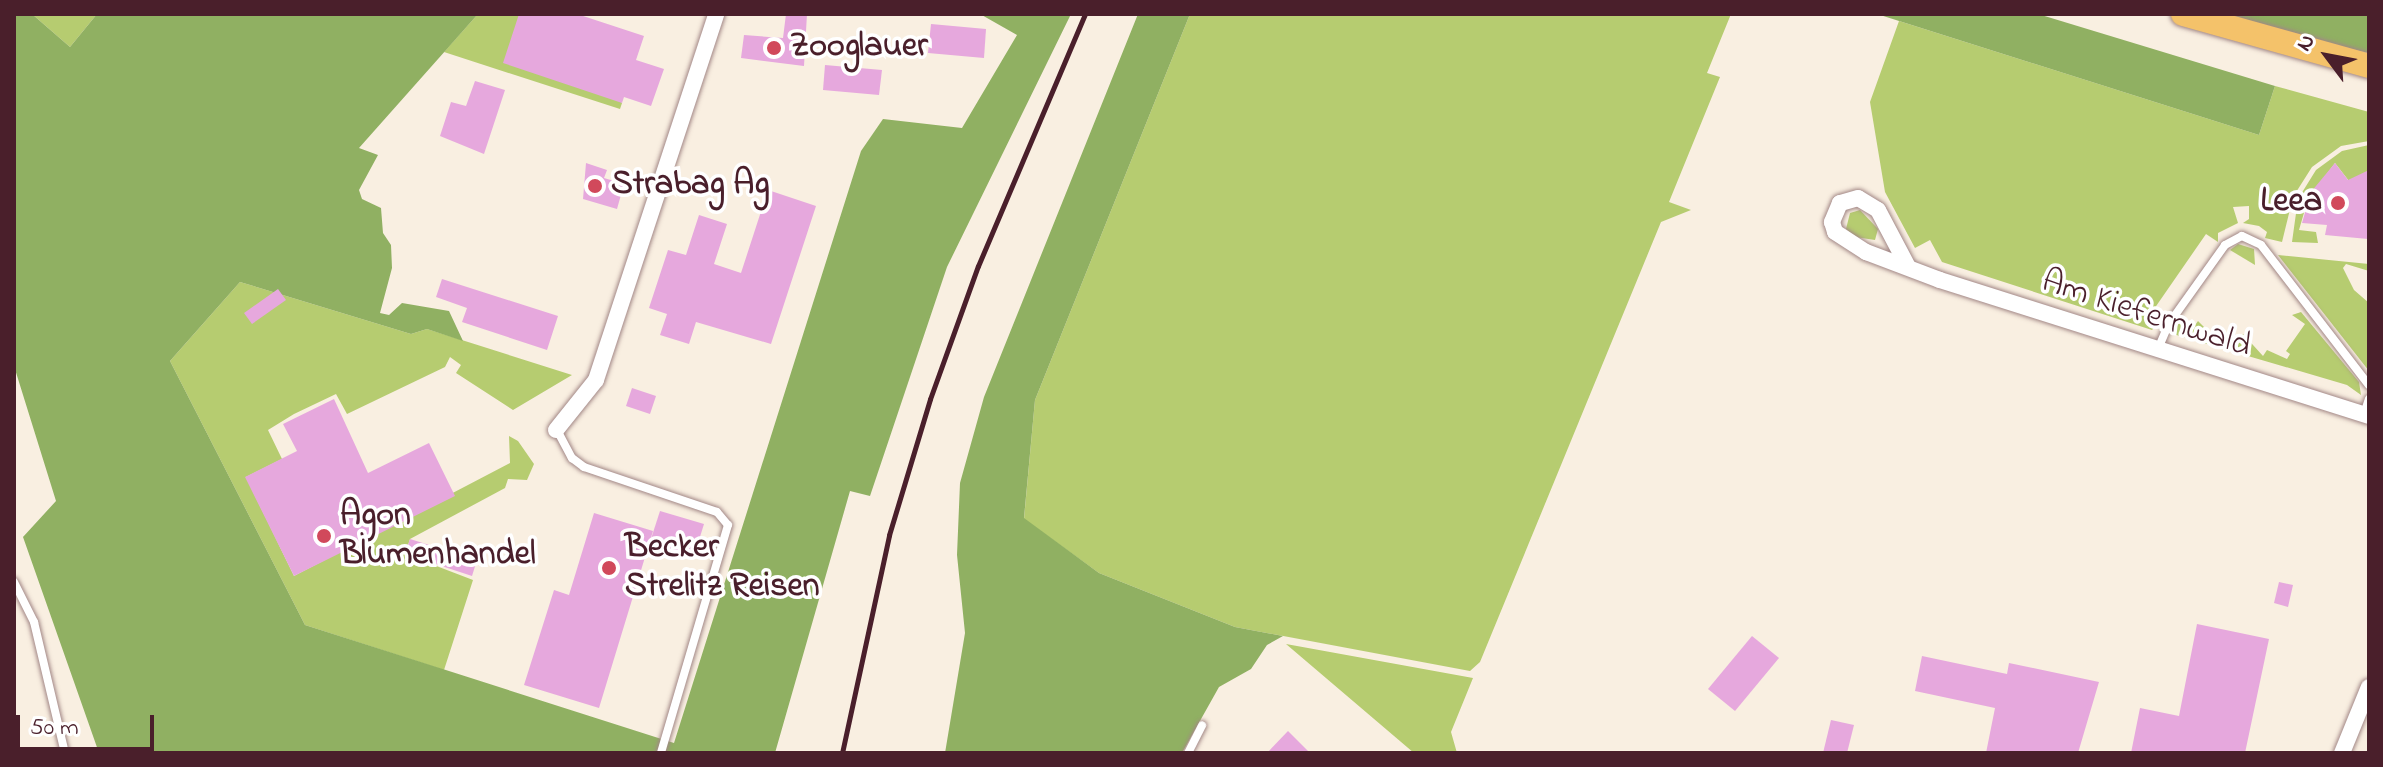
<!DOCTYPE html>
<style>
body{margin:0}
#map{position:relative;width:2383px;height:767px;overflow:hidden;background:#f9efe1;font-family:"Indie Flower",sans-serif}
div>[style]{position:absolute}
.green>*{inset:0;background:#b6cc70}
.forest>*{inset:0;background:#90b062}
.building>*{inset:0;background:#e6a8dd}
.roads{filter:drop-shadow(0 0 2px #a28786) drop-shadow(0 0 2px #a28786)}
.lane>*{height:8px;margin:-4px;padding:0 4px;transform-origin:4px;border-radius:4px;background:#fff}
.street>*{height:16px;margin:-8px;padding:0 8px;transform-origin:8px;border-radius:8px;background:#fff}
.primary>*{height:24px;margin:-12px;padding:0 12px;transform-origin:12px;border-radius:12px;background:#f4c26a}
.rail>*{height:5px;margin:-2.5px;padding:0 2.5px;transform-origin:2.5px;border-radius:2.5px;background:#4a1f2b}
.dots>*{width:22px;height:22px;translate:-50% -50%;box-sizing:border-box;border:4px solid #fff;border-radius:50%}
span{translate:-50% -50%;white-space:nowrap;text-align:center;line-height:1.15;-webkit-text-stroke:7px #fff;paint-order:stroke}
.poi-label{font-size:34px;color:#4a1f2b;font-weight:700}
.left{translate:0 -50%;text-align:left}
.right{translate:-100% -50%;text-align:right}
.street-label{font-size:34px;color:#4a1f2b}
.frame{position:absolute;inset:0;border:16px solid #4a1f2b;pointer-events:none}
.north{position:absolute;left:2287px;top:16px;width:80px;height:80px;-webkit-text-stroke:6px #fff;paint-order:stroke;rotate:302deg;font-size:22px;font-weight:700;line-height:32px;text-align:center;color:#4a1f2b}
.north::after{content:'';display:block;margin:auto;width:28px;height:36px;background:#4a1f2b;clip-path:polygon(50% 0,100% 100%,50% 72%,0 100%)}
.scale{position:absolute;left:16px;top:715px;width:138px;height:36px;box-sizing:border-box;border:4px solid #4a1f2b;border-top:0;padding-left:10px;font-size:24px;line-height:28px;white-space:nowrap;color:#4a1f2b;-webkit-text-stroke:6px #fff;paint-order:stroke}
</style>
<div id="map">
<div class="green">
<i style="clip-path:polygon(32px 14px,97px 14px,70px 47px)"></i>
<i style="clip-path:polygon(478px 14px,519px 14px,622px 103px,620px 109px,444px 52px)"></i>
<i style="clip-path:polygon(1190px 14px,1731px 14px,1707px 73px,1720px 77px,1669px 202px,1691px 210px,1661px 222px,1480px 662px,1470px 671px,1235px 627px,1099px 573px,1024px 519px,1035px 400px)"></i>
<i style="clip-path:polygon(1899px 21px,2259px 135px,2275px 86px,2369px 112px,2369px 141px,2341px 146px,2312px 167px,2293px 197px,2282px 242px,2265px 238px,2267px 232px,2259px 226px,2243px 223px,2249px 219px,2249px 206px,2233px 207px,2238px 223px,2218px 233px,2218px 242px,2206px 234px,2152px 312px,2162px 319px,2152px 330px,1942px 262px,1930px 240px,1915px 248px,1885px 192px,1870px 102px)"></i>
<i style="clip-path:polygon(2369px 145px,2369px 171px,2349px 181px,2335px 163px,2308px 199px,2299px 230px,2316px 232px,2318px 243px,2292px 242px,2298px 199px,2316px 170px,2342px 151px)"></i>
<i style="clip-path:polygon(1860px 210px,1878px 229px,1875px 240px,1855px 237px,1846px 229px,1850px 213px)"></i>
<i style="clip-path:polygon(2238px 244px,2254px 249px,2255px 265px,2230px 250px)"></i>
<i style="clip-path:polygon(2278px 255px,2369px 264px,2369px 271px,2346px 264px,2343px 268px,2354px 290px,2369px 303px,2369px 371px)"></i>
<i style="clip-path:polygon(240px 282px,411px 334px,427px 329px,572px 375px,513px 410px,456px 373px,461px 365px,450px 357px,445px 367px,347px 414px,336px 394px,294px 414px,268px 430px,282px 459px,246px 477px,294px 576px,510px 463px,509px 436px,518px 441px,534px 464px,527px 480px,508px 479px,505px 488px,410px 539px,405px 554px,473px 580px,444px 670px,305px 625px,170px 361px)"></i>
<i style="clip-path:polygon(2301px 312px,2359px 382px,2361px 395px,2347px 385px,2173px 334px,2178px 323px,2191px 331px,2198px 321px,2219px 342px,2224px 336px,2236px 344px,2243px 334px,2263px 356px,2267px 350px,2287px 359px,2290px 354px,2286px 351px,2305px 324px,2292px 315px)"></i>
<i style="clip-path:polygon(1286px 644px,1473px 678px,1451px 732px,1457px 753px,1414px 753px)"></i>
</div>
<div class="forest">
<i style="clip-path:polygon(14px 14px,32px 14px,70px 47px,97px 14px,478px 14px,359px 148px,378px 155px,359px 190px,362px 199px,381px 208px,383px 233px,391px 245px,392px 268px,380px 313px,389px 315px,402px 303px,449px 311px,463px 341px,427px 329px,411px 334px,240px 282px,170px 361px,305px 625px,674px 743px,861px 151px,883px 119px,962px 128px,1017px 35px,980px 14px,1071px 14px,947px 267px,870px 496px,850px 491px,775px 753px,99px 753px,23px 537px,56px 501px,14px 366px)"></i>
<i style="clip-path:polygon(1138px 14px,1190px 14px,1035px 400px,1024px 518px,1099px 573px,1235px 627px,1283px 636px,1267px 645px,1251px 669px,1219px 687px,1182px 753px,945px 753px,965px 633px,957px 555px,960px 483px,984px 397px)"></i>
<i style="clip-path:polygon(1877px 14px,2038px 14px,2275px 86px,2259px 135px)"></i>
<i style="clip-path:polygon(2224px 14px,2369px 14px,2369px 53px,2336px 46px)"></i>
</div>
<div class="building">
<i style="clip-path:polygon(519px 14px,577px 14px,644px 36px,636px 60px,664px 69px,651px 106px,624px 97px,622px 103px,503px 63px)"></i>
<i style="clip-path:polygon(786px 14px,807px 14px,804px 66px,741px 58px,744px 35px,783px 38px)"></i>
<i style="clip-path:polygon(931px 24px,986px 29px,984px 58px,928px 53px)"></i>
<i style="clip-path:polygon(825px 65px,882px 70px,879px 95px,823px 90px)"></i>
<i style="clip-path:polygon(475px 81px,505px 90px,484px 154px,440px 136px,451px 102px,466px 106px)"></i>
<i style="clip-path:polygon(586px 163px,607px 170px,604px 178px,624px 184px,617px 209px,583px 199px)"></i>
<i style="clip-path:polygon(2335px 163px,2348px 180px,2369px 170px,2368px 239px,2325px 235px,2327px 225px,2302px 223px,2311px 192px)"></i>
<i style="clip-path:polygon(768px 190px,816px 206px,771px 344px,696px 322px,689px 344px,660px 335px,667px 314px,649px 308px,668px 250px,686px 255px,699px 215px,727px 224px,714px 264px,741px 273px)"></i>
<i style="clip-path:polygon(442px 279px,558px 316px,547px 350px,462px 322px,467px 308px,436px 297px)"></i>
<i style="clip-path:polygon(278px 289px,286px 300px,252px 324px,244px 313px)"></i>
<i style="clip-path:polygon(632px 388px,656px 396px,650px 414px,626px 406px)"></i>
<i style="clip-path:polygon(334px 399px,368px 473px,429px 443px,455px 496px,294px 576px,245px 477px,297px 451px,283px 424px)"></i>
<i style="clip-path:polygon(660px 511px,704px 524px,694px 556px,650px 542px)"></i>
<i style="clip-path:polygon(594px 513px,653px 531px,599px 708px,524px 685px,554px 590px,569px 595px)"></i>
<i style="clip-path:polygon(410px 539px,477px 560px,472px 576px,405px 554px)"></i>
<i style="clip-path:polygon(2279px 582px,2293px 585px,2288px 607px,2274px 603px)"></i>
<i style="clip-path:polygon(2197px 624px,2269px 639px,2245px 753px,2131px 753px,2140px 708px,2179px 716px)"></i>
<i style="clip-path:polygon(1752px 636px,1779px 658px,1735px 711px,1708px 689px)"></i>
<i style="clip-path:polygon(1922px 656px,2007px 674px,2009px 663px,2099px 682px,2078px 753px,1986px 753px,1995px 708px,1915px 691px)"></i>
<i style="clip-path:polygon(1831px 720px,1854px 725px,1847px 753px,1823px 753px)"></i>
<i style="clip-path:polygon(1288px 731px,1310px 753px,1267px 753px)"></i>
</div>
<div class="roads">
<div class="lane">
<i style="left:2158px;top:349px;width:26px;rotate:-67deg"></i>
<i style="left:2168px;top:325px;width:98px;rotate:-54.5deg"></i>
<i style="left:2225px;top:245px;width:19px;rotate:-28deg"></i>
<i style="left:2242px;top:236px;width:21px;rotate:25deg"></i>
<i style="left:2261px;top:245px;width:177px;rotate:52.4deg"></i>
<i style="left:2364px;top:414px;width:16px;rotate:-72deg"></i>
<i style="left:557px;top:430px;width:32px;rotate:62deg"></i>
<i style="left:572px;top:458px;width:15px;rotate:37deg"></i>
<i style="left:584px;top:467px;width:140px;rotate:18.7deg"></i>
<i style="left:717px;top:512px;width:17px;rotate:50deg"></i>
<i style="left:728px;top:525px;width:238px;rotate:106.4deg"></i>
<i style="left:14px;top:582px;width:45px;rotate:63.4deg"></i>
<i style="left:34px;top:622px;width:135px;rotate:76.7deg"></i>
<i style="left:1188px;top:753px;width:31px;rotate:-63deg"></i>
</div>
<div class="street">
<i style="left:1907px;top:265px;width:62px;rotate:-117.8deg"></i>
<i style="left:1878px;top:210px;width:23px;rotate:-149deg"></i>
<i style="left:1858px;top:198px;width:19px;rotate:164deg"></i>
<i style="left:1840px;top:203px;width:21px;rotate:113deg"></i>
<i style="left:1832px;top:222px;width:10px;rotate:73deg"></i>
<i style="left:1835px;top:232px;width:37px;rotate:33deg"></i>
<i style="left:1866px;top:252px;width:79px;rotate:20.7deg"></i>
<i style="left:1940px;top:280px;width:450px;rotate:17.6deg"></i>
<i style="left:556px;top:430px;width:64px;rotate:-51.3deg"></i>
<i style="left:596px;top:380px;width:385px;rotate:-71.8deg"></i>
<i style="left:2342px;top:753px;width:71px;rotate:-67.8deg"></i>
</div>
<div class="primary">
<i style="left:2183px;top:14px;width:193px;rotate:15.6deg"></i>
</div>
</div>
<div class="rail">
<i style="left:842px;top:753px;width:223px;rotate:-77.8deg"></i>
<i style="left:889px;top:535px;width:142px;rotate:-73.2deg"></i>
<i style="left:930px;top:399px;width:141px;rotate:-70.2deg"></i>
<i style="left:978px;top:266px;width:274px;rotate:-67deg"></i>
</div>
<div class="dots">
<i style="left:774px;top:48px;background:#d1495b"></i>
<i style="left:595px;top:186px;background:#d1495b"></i>
<i style="left:2338px;top:203px;background:#d1495b"></i>
<i style="left:324px;top:536px;background:#d1495b"></i>
<i style="left:609px;top:568px;background:#d1495b"></i>
</div>
<div class="poi-label">
<span class="left" style="left:790px;top:48px">Zooglauer</span>
<span class="left" style="left:611px;top:186px">Strabag Ag</span>
<span class="right" style="left:2322px;top:203px">Leea</span>
<span class="left" style="left:340px;top:536px">Agon<br>Blumenhandel</span>
<span class="left" style="left:625px;top:568px">Becker<br>Strelitz Reisen</span>
</div>
<div class="street-label">
<span style="left:2146px;top:315px;rotate:18deg">Am Kiefernwald</span>
</div>
<div class="frame"></div>
<div class="north">N</div>
<div class="scale">50 m</div>
</div>
